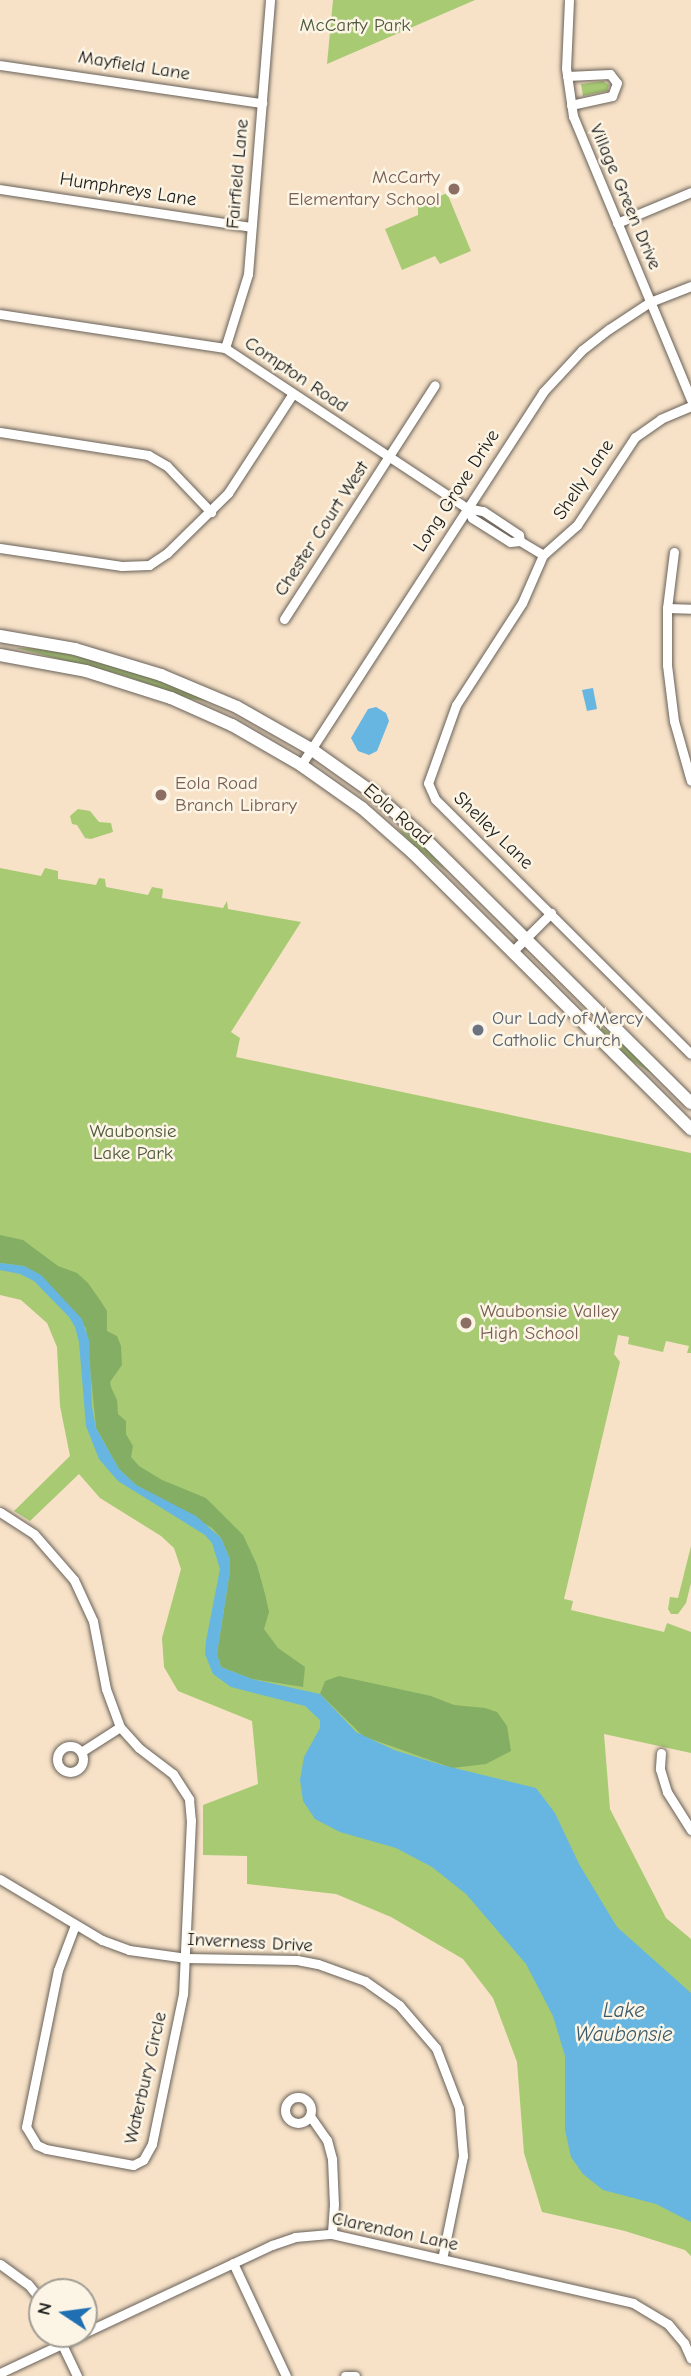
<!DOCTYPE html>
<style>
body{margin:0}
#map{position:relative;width:691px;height:2376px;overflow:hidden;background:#f7e2c8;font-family:"Comic Neue",sans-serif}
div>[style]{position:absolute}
.green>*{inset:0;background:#a7ca73}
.forest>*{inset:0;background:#85ae65}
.water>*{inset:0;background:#66b6e1}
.roads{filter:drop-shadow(0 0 2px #696158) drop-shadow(0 0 2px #696158)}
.street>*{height:9px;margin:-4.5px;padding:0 4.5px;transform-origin:4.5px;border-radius:4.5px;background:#fff}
.street>.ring{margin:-4.5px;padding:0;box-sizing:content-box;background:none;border:9px solid #fff;border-radius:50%}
.secondary>*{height:12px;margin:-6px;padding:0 6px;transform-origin:6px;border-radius:6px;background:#fff}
.dots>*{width:19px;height:19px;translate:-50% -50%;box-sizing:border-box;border:4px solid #fcf5e5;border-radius:50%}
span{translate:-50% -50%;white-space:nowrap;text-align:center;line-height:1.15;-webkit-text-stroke:5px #fcf5e5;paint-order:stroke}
.park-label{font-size:19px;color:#4d593a}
.street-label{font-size:19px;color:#1c1c1c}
.education-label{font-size:19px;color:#785e54}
.right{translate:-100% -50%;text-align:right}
.left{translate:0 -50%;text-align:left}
.worship-label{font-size:19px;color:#5b616d}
.water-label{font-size:21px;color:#3a5a6b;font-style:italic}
.north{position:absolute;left:28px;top:2278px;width:70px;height:70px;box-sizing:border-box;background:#fcf5e5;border:2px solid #a29e95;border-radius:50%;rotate:283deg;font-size:19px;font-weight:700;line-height:28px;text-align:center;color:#1c1c1c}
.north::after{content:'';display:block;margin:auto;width:24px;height:32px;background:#1f6fb2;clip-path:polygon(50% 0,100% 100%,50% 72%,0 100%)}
</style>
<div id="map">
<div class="green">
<i style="clip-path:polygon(333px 0,485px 0,475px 0,327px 64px)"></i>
<i style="clip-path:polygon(603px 81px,609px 85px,607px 91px,583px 96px,581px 84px)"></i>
<i style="clip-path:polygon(447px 193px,471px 251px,440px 264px,435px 256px,402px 270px,385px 229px,418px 215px,418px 206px)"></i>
<i style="clip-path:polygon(16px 648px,46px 649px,89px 659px,152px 678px,213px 702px,191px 699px,122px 675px)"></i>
<i style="clip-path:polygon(78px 809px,90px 811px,99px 822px,111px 823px,113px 832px,91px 839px,85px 838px,77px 825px,72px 824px,70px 816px)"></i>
<i style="clip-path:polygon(396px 827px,421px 843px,446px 871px,418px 849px)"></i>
<i style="clip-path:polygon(0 868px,41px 876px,45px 868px,58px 871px,58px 879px,96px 885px,99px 878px,105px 879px,106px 887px,148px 895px,152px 887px,163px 889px,162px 898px,223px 908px,227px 901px,228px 909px,301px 922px,231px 1032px,240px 1038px,236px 1057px,691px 1153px,691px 1353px,687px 1353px,689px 1346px,666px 1341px,663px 1352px,628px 1344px,629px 1337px,618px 1335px,614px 1354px,620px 1362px,564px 1599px,573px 1601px,571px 1610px,664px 1632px,667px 1623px,691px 1632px,691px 1753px,604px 1734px,610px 1809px,666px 1918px,691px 1939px,691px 2256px,685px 2250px,625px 2231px,542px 2212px,524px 2153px,517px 2062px,493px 1998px,463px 1959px,391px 1917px,336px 1894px,247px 1884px,247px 1856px,203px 1855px,203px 1805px,258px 1784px,252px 1721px,178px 1691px,164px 1667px,162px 1638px,181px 1569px,174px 1548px,161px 1536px,100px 1498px,79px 1474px,30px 1521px,14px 1511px,70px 1456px,60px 1406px,57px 1347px,47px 1323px,21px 1300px,0 1295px)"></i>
<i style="clip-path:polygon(592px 1020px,618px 1039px,657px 1077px,628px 1058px)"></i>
<i style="clip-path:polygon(691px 1546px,691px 1583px,686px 1603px,678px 1614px,671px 1614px,668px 1609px,670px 1597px,678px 1598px)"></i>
</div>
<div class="forest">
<i style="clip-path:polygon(0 1235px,23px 1240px,58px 1266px,77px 1273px,88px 1283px,100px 1300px,107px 1311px,107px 1331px,117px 1336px,121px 1346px,122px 1365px,110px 1382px,111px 1387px,117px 1400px,118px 1414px,126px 1421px,126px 1434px,133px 1446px,131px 1457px,139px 1466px,162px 1480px,206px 1498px,243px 1535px,257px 1565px,265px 1594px,269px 1612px,264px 1629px,278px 1648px,305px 1667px,303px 1687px,252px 1679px,221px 1667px,217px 1654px,230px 1571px,230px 1559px,221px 1538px,212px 1528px,136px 1485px,119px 1469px,96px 1428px,86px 1328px,24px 1266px,0 1263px)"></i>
<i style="clip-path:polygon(339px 1676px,431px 1696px,454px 1705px,485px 1708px,497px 1712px,507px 1726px,511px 1751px,486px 1764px,452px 1768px,363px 1736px,320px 1694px,325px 1681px)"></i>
</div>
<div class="water">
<i style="clip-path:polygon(593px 688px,597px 709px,587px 711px,582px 690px)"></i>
<i style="clip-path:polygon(376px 707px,386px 713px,389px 721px,377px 751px,369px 755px,358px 751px,351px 738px,368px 709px)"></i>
<i style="clip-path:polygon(0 1263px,24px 1266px,41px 1275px,82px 1319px,89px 1340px,92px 1407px,96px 1428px,119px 1469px,136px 1485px,196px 1516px,221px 1538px,230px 1559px,230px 1571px,217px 1654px,221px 1667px,252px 1679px,320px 1694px,356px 1732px,394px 1750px,442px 1765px,536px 1788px,555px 1813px,579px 1864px,617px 1927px,691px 1993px,691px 2222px,656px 2204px,603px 2190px,583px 2174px,571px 2157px,565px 2130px,565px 2056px,553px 2016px,526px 1964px,466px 1894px,432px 1867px,396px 1848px,340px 1832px,315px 1819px,303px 1801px,300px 1780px,304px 1757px,320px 1728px,320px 1720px,305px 1706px,231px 1687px,213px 1674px,205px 1654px,206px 1641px,220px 1569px,212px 1543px,205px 1535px,118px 1481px,99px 1459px,86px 1426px,79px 1342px,75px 1327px,69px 1317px,34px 1281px,20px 1274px,0 1270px)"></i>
</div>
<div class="roads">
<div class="street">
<i style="left:569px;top:0;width:68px;rotate:92.5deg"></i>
<i style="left:566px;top:68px;width:49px;rotate:81.7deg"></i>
<i style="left:573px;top:116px;width:307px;rotate:67.4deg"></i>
<i style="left:0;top:65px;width:265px;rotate:8.3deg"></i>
<i style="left:567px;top:76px;width:43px;rotate:-2.7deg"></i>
<i style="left:610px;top:74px;width:11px;rotate:52deg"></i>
<i style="left:617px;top:83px;width:14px;rotate:111deg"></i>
<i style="left:612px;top:96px;width:42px;rotate:167.6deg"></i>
<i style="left:0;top:189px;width:254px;rotate:8.6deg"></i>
<i style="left:617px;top:223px;width:80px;rotate:-22.7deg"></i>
<i style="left:0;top:314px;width:228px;rotate:8.6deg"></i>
<i style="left:225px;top:348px;width:290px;rotate:33.5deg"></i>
<i style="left:467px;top:508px;width:11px;rotate:63deg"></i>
<i style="left:472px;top:518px;width:45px;rotate:32.3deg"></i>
<i style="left:510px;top:542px;width:10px;rotate:-6deg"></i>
<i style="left:225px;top:348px;width:77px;rotate:-72.7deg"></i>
<i style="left:248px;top:274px;width:275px;rotate:-85.4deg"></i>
<i style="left:691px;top:406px;width:33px;rotate:157deg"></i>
<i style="left:661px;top:419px;width:32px;rotate:145deg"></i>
<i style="left:635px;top:437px;width:105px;rotate:123.4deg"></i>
<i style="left:577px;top:525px;width:45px;rotate:138.6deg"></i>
<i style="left:543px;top:555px;width:52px;rotate:113.6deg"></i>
<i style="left:522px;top:603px;width:121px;rotate:122.9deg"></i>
<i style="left:456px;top:705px;width:83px;rotate:109.7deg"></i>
<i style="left:428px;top:783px;width:17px;rotate:66deg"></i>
<i style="left:435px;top:799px;width:361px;rotate:44.9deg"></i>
<i style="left:0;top:432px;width:150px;rotate:8.8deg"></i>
<i style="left:148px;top:455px;width:22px;rotate:30deg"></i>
<i style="left:167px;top:466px;width:64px;rotate:46.3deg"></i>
<i style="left:467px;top:508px;width:16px;rotate:11deg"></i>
<i style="left:483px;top:511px;width:43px;rotate:33.7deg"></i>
<i style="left:519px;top:535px;width:6px;rotate:81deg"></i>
<i style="left:520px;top:541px;width:27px;rotate:31deg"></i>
<i style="left:0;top:548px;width:123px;rotate:8.4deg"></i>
<i style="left:122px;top:566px;width:27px;rotate:-2deg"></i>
<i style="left:149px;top:565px;width:22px;rotate:-34deg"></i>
<i style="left:167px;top:553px;width:86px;rotate:-44.5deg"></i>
<i style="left:228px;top:493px;width:117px;rotate:-56.9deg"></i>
<i style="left:674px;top:552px;width:56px;rotate:97.1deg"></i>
<i style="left:667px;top:608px;width:57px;rotate:90deg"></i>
<i style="left:667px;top:665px;width:56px;rotate:82.9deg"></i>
<i style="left:674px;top:721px;width:62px;rotate:74.2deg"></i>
<i style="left:667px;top:608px;width:24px;rotate:2deg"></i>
<i style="left:284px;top:619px;width:278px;rotate:-57.2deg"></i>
<i style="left:301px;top:765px;width:445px;rotate:-57deg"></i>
<i style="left:543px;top:392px;width:57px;rotate:-47.1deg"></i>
<i style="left:582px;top:350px;width:34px;rotate:-38deg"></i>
<i style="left:609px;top:329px;width:49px;rotate:-33.4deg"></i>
<i style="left:650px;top:302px;width:44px;rotate:-21.3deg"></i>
<i style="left:513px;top:951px;width:54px;rotate:-45deg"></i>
<i style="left:0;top:1512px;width:40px;rotate:32.9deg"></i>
<i style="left:34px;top:1534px;width:61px;rotate:49deg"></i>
<i style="left:74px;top:1580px;width:45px;rotate:65.1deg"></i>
<i style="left:93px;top:1621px;width:69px;rotate:79.2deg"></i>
<i style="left:106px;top:1689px;width:40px;rotate:69.8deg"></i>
<i style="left:120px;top:1727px;width:28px;rotate:48deg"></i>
<i style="left:139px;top:1748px;width:43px;rotate:37.4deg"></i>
<i style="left:173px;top:1774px;width:30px;rotate:57deg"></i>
<i style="left:189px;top:1799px;width:21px;rotate:85deg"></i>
<i style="left:191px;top:1820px;width:174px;rotate:92.6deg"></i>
<i style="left:183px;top:1994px;width:153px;rotate:101.7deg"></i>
<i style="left:152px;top:2144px;width:18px;rotate:119deg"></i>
<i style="left:143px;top:2160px;width:11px;rotate:153deg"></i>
<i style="left:133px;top:2165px;width:88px;rotate:-169.6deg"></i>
<i style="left:46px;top:2149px;width:10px;rotate:-156deg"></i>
<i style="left:37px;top:2145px;width:21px;rotate:-121deg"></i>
<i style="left:26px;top:2127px;width:160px;rotate:-78.5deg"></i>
<i style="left:58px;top:1970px;width:48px;rotate:-69.3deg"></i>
<i class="ring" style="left:57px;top:1746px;width:17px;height:17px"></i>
<i style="left:81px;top:1752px;width:46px;rotate:-32.7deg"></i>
<i style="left:661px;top:1753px;width:16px;rotate:94deg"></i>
<i style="left:660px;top:1769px;width:24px;rotate:73deg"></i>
<i style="left:667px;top:1792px;width:45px;rotate:57.7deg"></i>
<i style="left:0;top:1879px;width:119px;rotate:30.9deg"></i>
<i style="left:102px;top:1940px;width:29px;rotate:20deg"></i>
<i style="left:129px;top:1950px;width:58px;rotate:8deg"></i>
<i style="left:186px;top:1958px;width:111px;rotate:1deg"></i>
<i style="left:297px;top:1960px;width:21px;rotate:11deg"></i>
<i style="left:318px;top:1964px;width:50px;rotate:19.9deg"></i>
<i style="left:365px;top:1981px;width:42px;rotate:35.2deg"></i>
<i style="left:399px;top:2005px;width:57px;rotate:49.3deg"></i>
<i style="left:436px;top:2048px;width:64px;rotate:69deg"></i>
<i style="left:459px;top:2108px;width:48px;rotate:85.2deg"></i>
<i style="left:463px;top:2156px;width:105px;rotate:101.5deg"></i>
<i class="ring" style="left:285px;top:2097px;width:17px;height:17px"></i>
<i style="left:310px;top:2116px;width:29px;rotate:55deg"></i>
<i style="left:327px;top:2140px;width:20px;rotate:75deg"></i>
<i style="left:332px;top:2159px;width:45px;rotate:87.5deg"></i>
<i style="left:334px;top:2204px;width:30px;rotate:94deg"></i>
<i style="left:233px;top:2263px;width:125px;rotate:64.9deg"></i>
<i style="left:0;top:2264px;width:34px;rotate:36deg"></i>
<i style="left:28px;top:2284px;width:22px;rotate:51deg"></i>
<i style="left:84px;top:2333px;width:208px;rotate:-25.1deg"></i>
<i style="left:272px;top:2245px;width:24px;rotate:-19deg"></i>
<i style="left:295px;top:2237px;width:37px;rotate:-5deg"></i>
<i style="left:332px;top:2234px;width:309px;rotate:12.9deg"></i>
<i style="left:633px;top:2303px;width:41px;rotate:31deg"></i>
<i style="left:668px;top:2324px;width:25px;rotate:50deg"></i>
<i style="left:684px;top:2343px;width:17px;rotate:66deg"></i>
<i style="left:57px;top:2334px;width:47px;rotate:64.5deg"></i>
<i style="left:0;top:2373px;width:92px;rotate:-25.2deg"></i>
<i style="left:345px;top:2376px;width:10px"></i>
</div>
<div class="secondary">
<i style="left:0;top:636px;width:76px;rotate:9.8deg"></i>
<i style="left:75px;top:649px;width:90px;rotate:16.8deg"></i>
<i style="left:161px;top:675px;width:82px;rotate:22.8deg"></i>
<i style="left:237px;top:707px;width:85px;rotate:29.6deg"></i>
<i style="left:311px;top:749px;width:80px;rotate:35.3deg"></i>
<i style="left:376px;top:795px;width:64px;rotate:41.9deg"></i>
<i style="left:424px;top:838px;width:376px;rotate:44.8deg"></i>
<i style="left:0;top:655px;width:87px;rotate:10.5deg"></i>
<i style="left:86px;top:671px;width:89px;rotate:17.6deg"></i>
<i style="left:171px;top:698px;width:67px;rotate:23.9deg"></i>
<i style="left:232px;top:725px;width:80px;rotate:30.1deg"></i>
<i style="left:301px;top:765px;width:75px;rotate:35.2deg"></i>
<i style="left:362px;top:808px;width:68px;rotate:41.4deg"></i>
<i style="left:413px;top:853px;width:392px;rotate:44.8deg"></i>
</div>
</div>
<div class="dots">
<i style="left:454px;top:189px;background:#8d6e63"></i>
<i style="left:161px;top:795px;background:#8d6e63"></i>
<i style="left:478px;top:1030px;background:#6b7280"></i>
<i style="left:466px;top:1323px;background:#8d6e63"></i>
</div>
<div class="park-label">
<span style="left:355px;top:26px">McCarty Park</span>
<span style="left:133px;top:1143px">Waubonsie<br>Lake Park</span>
</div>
<div class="street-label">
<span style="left:134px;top:66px;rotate:9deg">Mayfield Lane</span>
<span style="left:238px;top:174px;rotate:-85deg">Fairfield Lane</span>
<span style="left:128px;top:190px;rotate:9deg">Humphreys Lane</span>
<span style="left:625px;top:197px;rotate:67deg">Village Green Drive</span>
<span style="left:296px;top:375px;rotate:34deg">Compton Road</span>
<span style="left:584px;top:480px;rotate:-56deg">Shelly Lane</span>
<span style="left:457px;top:491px;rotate:-57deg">Long Grove Drive</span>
<span style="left:322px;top:529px;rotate:-57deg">Chester Court West</span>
<span style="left:397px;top:815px;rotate:41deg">Eola Road</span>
<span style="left:493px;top:831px;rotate:44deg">Shelley Lane</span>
<span style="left:250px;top:1943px;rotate:3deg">Inverness Drive</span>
<span style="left:146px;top:2078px;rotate:-77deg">Waterbury Circle</span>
<span style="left:395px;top:2232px;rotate:12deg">Clarendon Lane</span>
</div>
<div class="education-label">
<span class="right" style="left:440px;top:189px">McCarty<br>Elementary School</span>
<span class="left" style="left:175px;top:795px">Eola Road<br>Branch Library</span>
<span class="left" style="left:480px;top:1323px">Waubonsie Valley<br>High School</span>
</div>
<div class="worship-label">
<span class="left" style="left:492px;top:1030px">Our Lady of Mercy<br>Catholic Church</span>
</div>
<div class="water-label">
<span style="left:624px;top:2022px">Lake<br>Waubonsie</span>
</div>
<div class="north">N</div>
</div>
